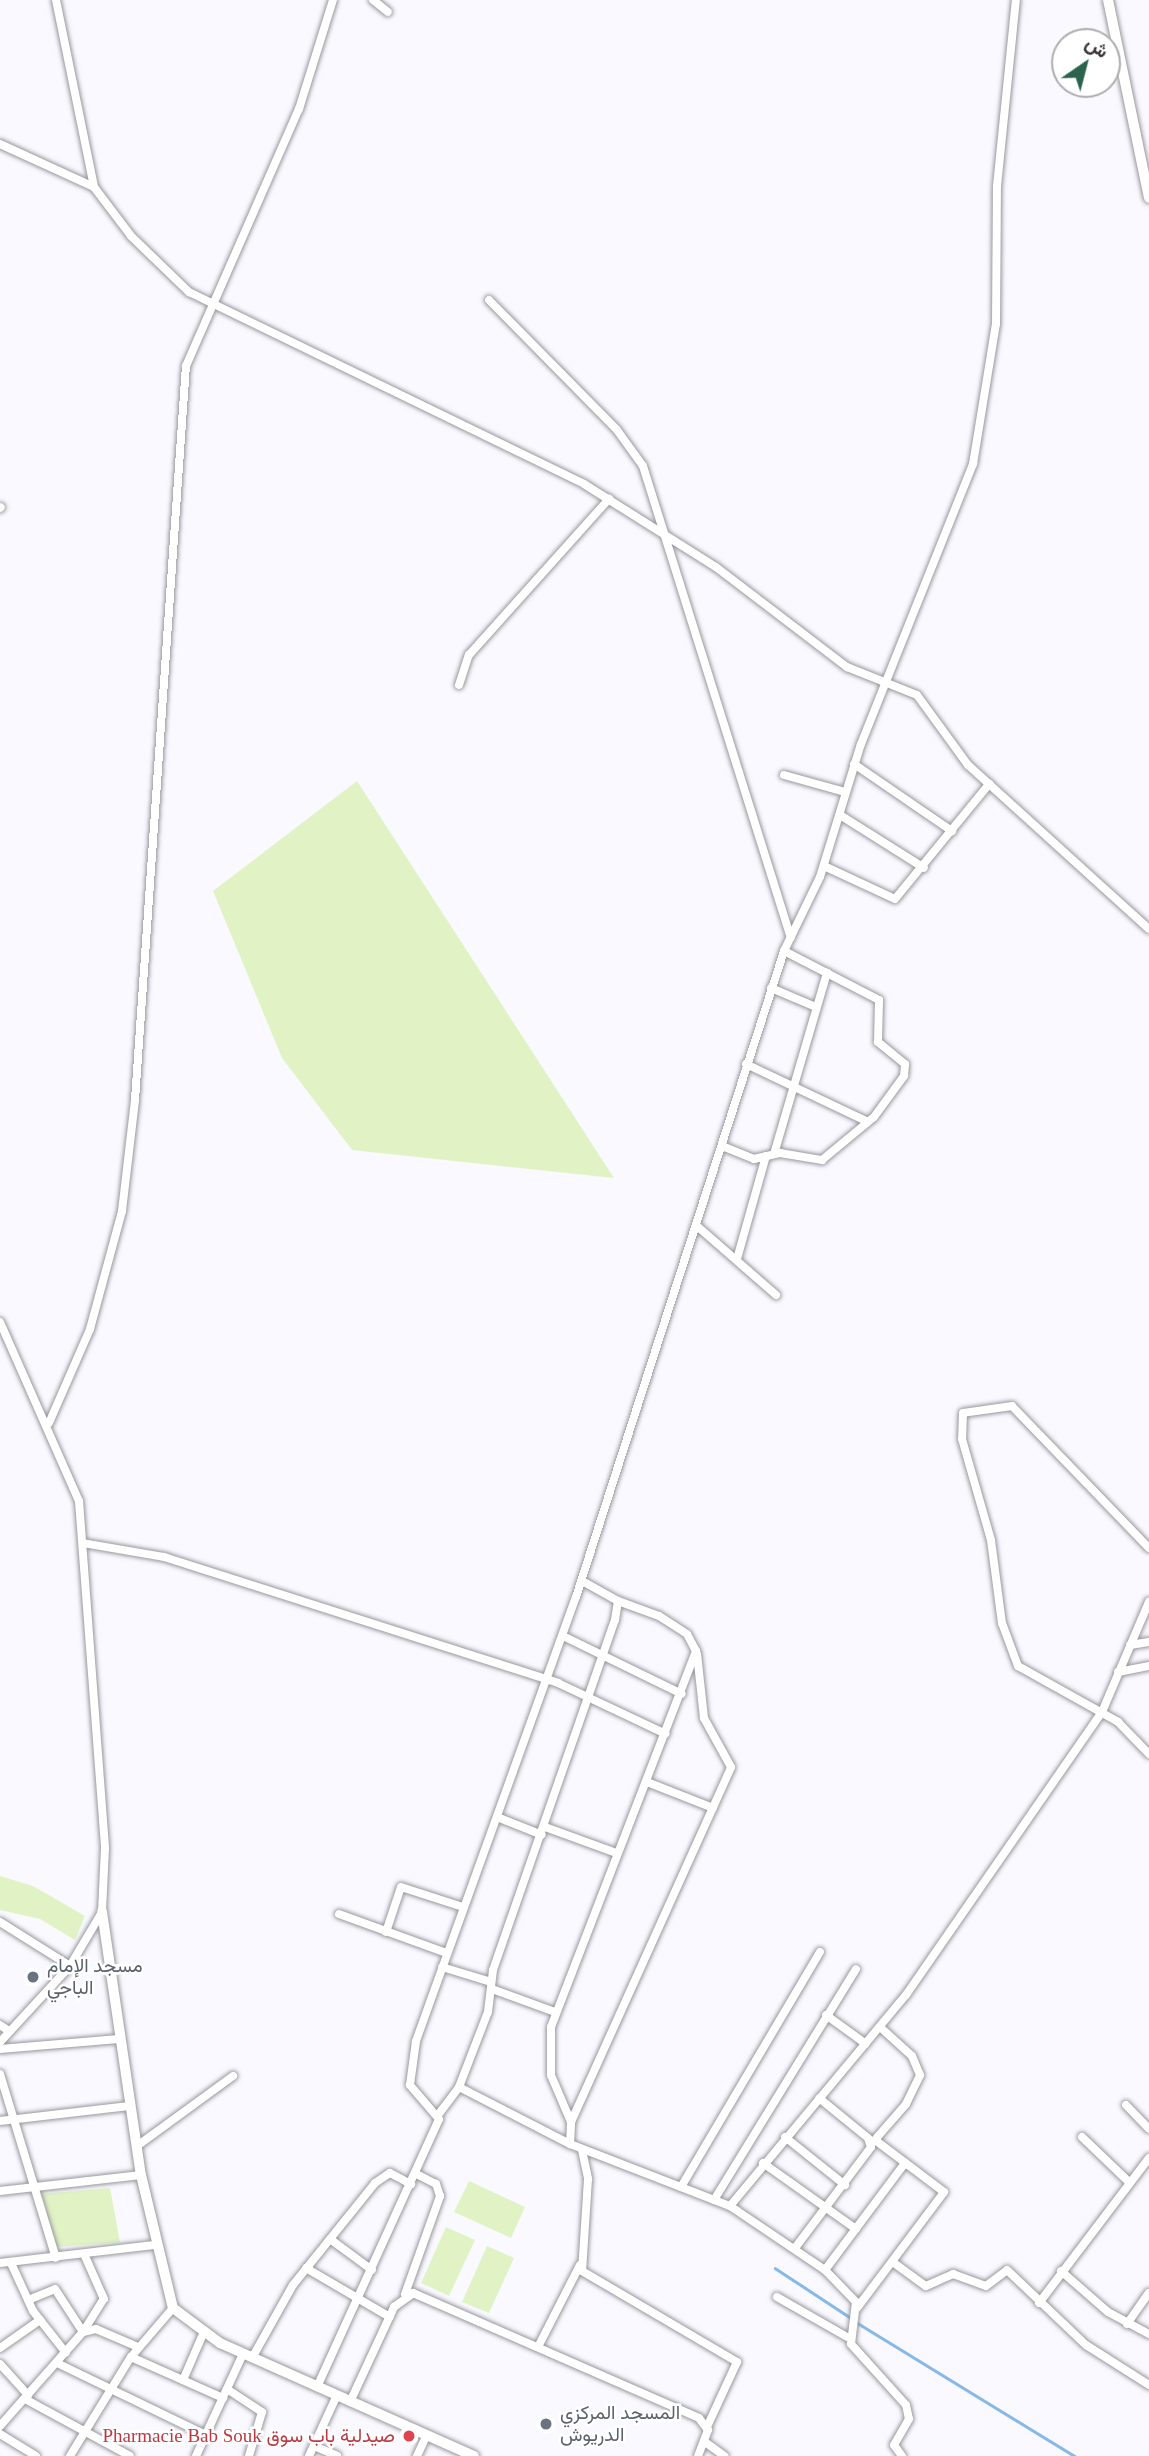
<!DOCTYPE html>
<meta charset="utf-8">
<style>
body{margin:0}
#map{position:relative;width:1149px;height:2456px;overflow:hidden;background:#f9f9ff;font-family:"Times New Roman",Vazirmatn,serif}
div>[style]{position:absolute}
.green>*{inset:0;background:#e1f3c5}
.stream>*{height:2.5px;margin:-1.25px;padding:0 1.25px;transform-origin:1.25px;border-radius:1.25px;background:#86b8e9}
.roads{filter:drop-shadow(0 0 2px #98989d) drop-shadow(0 0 2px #98989d)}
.minor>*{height:8px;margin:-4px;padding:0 4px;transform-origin:4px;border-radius:4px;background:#fff}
.tertiary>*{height:10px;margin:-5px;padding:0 5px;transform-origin:5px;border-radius:5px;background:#fff}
.secondary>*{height:10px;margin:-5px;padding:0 5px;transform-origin:5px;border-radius:5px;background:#fff}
.dots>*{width:19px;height:19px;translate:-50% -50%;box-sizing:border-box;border:4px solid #fff;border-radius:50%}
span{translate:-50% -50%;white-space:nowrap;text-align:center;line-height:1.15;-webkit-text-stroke:5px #fff;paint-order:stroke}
.worship-label{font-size:19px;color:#5b616d}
.left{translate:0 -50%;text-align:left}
.health-label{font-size:19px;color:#be3a42}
.right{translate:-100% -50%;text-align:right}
.north{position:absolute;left:1051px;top:28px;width:70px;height:70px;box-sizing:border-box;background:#fff;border:2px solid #aeaeaf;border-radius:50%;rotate:35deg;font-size:19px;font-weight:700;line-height:28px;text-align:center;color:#343437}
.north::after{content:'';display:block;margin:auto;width:24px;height:32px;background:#2a644d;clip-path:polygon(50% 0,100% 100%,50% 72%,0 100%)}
</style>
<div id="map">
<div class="green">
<i style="clip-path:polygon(357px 781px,614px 1178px,352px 1150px,282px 1058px,213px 891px)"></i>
<i style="clip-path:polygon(0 1876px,33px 1886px,85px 1916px,75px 1940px,40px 1919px,0 1910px)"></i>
<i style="clip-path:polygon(469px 2181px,525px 2207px,511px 2238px,454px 2212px)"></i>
<i style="clip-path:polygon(110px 2188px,120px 2242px,57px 2247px,41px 2194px)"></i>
<i style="clip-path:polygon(446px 2227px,475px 2240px,449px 2296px,421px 2283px)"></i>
<i style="clip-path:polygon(487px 2246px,514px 2258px,489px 2313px,462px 2302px)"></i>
</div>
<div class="stream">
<i style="left:775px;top:2268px;width:91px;rotate:33.3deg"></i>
<i style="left:856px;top:2322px;width:257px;rotate:31.5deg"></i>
</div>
<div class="roads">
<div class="minor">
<i style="left:56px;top:0;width:191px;rotate:78.5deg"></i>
<i style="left:373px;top:0;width:19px;rotate:39deg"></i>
<i style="left:0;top:144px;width:103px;rotate:24.6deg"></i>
<i style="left:94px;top:187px;width:61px;rotate:52.9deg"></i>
<i style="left:131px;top:236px;width:81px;rotate:44deg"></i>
<i style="left:189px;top:292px;width:439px;rotate:25.9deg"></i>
<i style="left:584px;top:484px;width:156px;rotate:32.2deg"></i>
<i style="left:716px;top:567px;width:165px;rotate:37.4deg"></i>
<i style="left:847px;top:667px;width:75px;rotate:21.8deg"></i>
<i style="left:917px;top:695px;width:87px;rotate:53.9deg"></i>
<i style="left:968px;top:765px;width:244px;rotate:42.2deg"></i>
<i style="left:489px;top:300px;width:182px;rotate:45.4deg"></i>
<i style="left:617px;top:430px;width:44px;rotate:54.2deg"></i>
<i style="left:643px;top:466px;width:494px;rotate:72.6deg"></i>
<i style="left:0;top:508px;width:1px;rotate:-45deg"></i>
<i style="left:459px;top:685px;width:32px;rotate:-72deg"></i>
<i style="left:469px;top:655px;width:210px;rotate:-48.1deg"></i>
<i style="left:854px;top:764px;width:119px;rotate:34.4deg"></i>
<i style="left:784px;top:775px;width:63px;rotate:15.6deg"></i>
<i style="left:840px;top:815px;width:99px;rotate:32.2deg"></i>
<i style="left:824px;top:866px;width:78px;rotate:24.9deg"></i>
<i style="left:895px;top:899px;width:149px;rotate:-50.7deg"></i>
<i style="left:771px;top:988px;width:49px;rotate:22.9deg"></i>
<i style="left:746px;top:1064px;width:135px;rotate:25.4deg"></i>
<i style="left:722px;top:1146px;width:35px;rotate:22deg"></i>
<i style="left:754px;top:1159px;width:27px;rotate:-13deg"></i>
<i style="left:780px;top:1153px;width:43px;rotate:9.5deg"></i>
<i style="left:822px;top:1160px;width:67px;rotate:-39.6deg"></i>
<i style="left:874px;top:1117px;width:51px;rotate:-53.8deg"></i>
<i style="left:904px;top:1076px;width:12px;rotate:-85deg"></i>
<i style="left:905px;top:1064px;width:35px;rotate:-141deg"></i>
<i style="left:878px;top:1042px;width:42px;rotate:-88.6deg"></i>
<i style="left:879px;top:1000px;width:107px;rotate:-152.7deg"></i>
<i style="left:774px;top:1154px;width:189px;rotate:-73.7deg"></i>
<i style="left:697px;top:1226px;width:105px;rotate:41.1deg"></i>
<i style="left:737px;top:1259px;width:107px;rotate:-74.3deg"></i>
<i style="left:0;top:1322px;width:196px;rotate:66.2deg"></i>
<i style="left:79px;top:1501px;width:348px;rotate:85.7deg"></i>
<i style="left:105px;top:1848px;width:64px;rotate:92.7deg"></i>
<i style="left:102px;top:1912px;width:63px;rotate:120.7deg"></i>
<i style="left:70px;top:1966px;width:103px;rotate:132.6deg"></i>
<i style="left:49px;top:1423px;width:103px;rotate:-66.4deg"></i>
<i style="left:90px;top:1329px;width:122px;rotate:-74.8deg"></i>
<i style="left:122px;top:1211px;width:112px;rotate:-83.3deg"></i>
<i style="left:135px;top:1100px;width:736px;rotate:-86.03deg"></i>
<i style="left:186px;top:366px;width:281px;rotate:-66.3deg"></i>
<i style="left:299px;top:109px;width:114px;rotate:-72.7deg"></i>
<i style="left:83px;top:1543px;width:82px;rotate:9.8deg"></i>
<i style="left:164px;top:1557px;width:414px;rotate:17.7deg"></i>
<i style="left:558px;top:1683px;width:119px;rotate:25.3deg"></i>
<i style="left:1149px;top:1548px;width:197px;rotate:-134deg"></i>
<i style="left:1012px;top:1406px;width:49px;rotate:171.9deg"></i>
<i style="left:963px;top:1413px;width:26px;rotate:92deg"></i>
<i style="left:962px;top:1439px;width:105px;rotate:74deg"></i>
<i style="left:991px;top:1540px;width:84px;rotate:82.5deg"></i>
<i style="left:1002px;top:1623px;width:46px;rotate:69.6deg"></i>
<i style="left:1018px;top:1666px;width:115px;rotate:29.2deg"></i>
<i style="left:1118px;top:1722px;width:45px;rotate:45.9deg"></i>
<i style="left:563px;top:1636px;width:132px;rotate:26deg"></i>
<i style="left:1130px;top:1645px;width:19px;rotate:-9deg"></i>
<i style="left:1118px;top:1672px;width:32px;rotate:-11deg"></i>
<i style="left:647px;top:1782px;width:71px;rotate:21.5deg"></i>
<i style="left:497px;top:1817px;width:48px;rotate:21.8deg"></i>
<i style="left:545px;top:1827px;width:76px;rotate:20.1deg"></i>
<i style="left:339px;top:1914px;width:115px;rotate:19.9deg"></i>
<i style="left:0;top:1922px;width:83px;rotate:32.2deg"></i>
<i style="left:386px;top:1932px;width:47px;rotate:-71.6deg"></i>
<i style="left:401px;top:1887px;width:65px;rotate:17.9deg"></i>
<i style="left:442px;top:1967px;width:51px;rotate:17deg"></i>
<i style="left:492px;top:1989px;width:67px;rotate:20.1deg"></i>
<i style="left:826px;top:2015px;width:49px;rotate:35.9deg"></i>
<i style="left:0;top:2025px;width:11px;rotate:34deg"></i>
<i style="left:0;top:2049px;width:119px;rotate:-4.8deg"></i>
<i style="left:0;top:2074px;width:192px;rotate:73.1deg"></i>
<i style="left:459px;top:2087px;width:125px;rotate:27.2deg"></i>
<i style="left:570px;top:2144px;width:172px;rotate:21.2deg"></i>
<i style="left:730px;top:2206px;width:115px;rotate:34deg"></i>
<i style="left:825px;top:2270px;width:45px;rotate:45.9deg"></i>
<i style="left:856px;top:2302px;width:42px;rotate:96.8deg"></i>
<i style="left:851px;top:2344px;width:82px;rotate:48deg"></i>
<i style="left:906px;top:2405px;width:14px;rotate:78deg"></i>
<i style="left:909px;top:2419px;width:30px;rotate:120deg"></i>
<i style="left:894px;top:2445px;width:14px;rotate:54deg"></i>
<i style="left:1126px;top:2105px;width:33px;rotate:46deg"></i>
<i style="left:438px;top:2115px;width:35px;rotate:-53deg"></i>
<i style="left:459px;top:2087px;width:80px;rotate:-68.9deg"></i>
<i style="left:488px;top:2012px;width:42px;rotate:-83.2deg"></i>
<i style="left:493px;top:1970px;width:371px;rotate:-70.8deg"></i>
<i style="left:615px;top:1620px;width:19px;rotate:-81deg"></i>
<i style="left:618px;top:1601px;width:41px;rotate:-150.9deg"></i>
<i style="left:0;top:2121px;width:130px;rotate:-6.6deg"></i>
<i style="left:571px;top:2122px;width:51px;rotate:-113.1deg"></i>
<i style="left:551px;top:2075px;width:48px;rotate:-90deg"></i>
<i style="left:551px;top:2027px;width:403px;rotate:-68.9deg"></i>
<i style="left:696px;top:1651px;width:19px;rotate:-118deg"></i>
<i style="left:687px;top:1634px;width:33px;rotate:-147deg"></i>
<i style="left:659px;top:1616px;width:44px;rotate:-159.9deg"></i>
<i style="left:785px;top:2137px;width:77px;rotate:38.7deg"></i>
<i style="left:1082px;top:2137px;width:65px;rotate:43.8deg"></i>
<i style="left:873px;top:2142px;width:50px;rotate:-49deg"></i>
<i style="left:906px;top:2104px;width:32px;rotate:-64deg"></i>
<i style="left:920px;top:2075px;width:21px;rotate:-113deg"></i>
<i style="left:912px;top:2056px;width:43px;rotate:-137.8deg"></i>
<i style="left:570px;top:2144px;width:22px;rotate:-87deg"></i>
<i style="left:571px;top:2122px;width:389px;rotate:-65.7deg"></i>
<i style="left:731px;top:1767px;width:56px;rotate:-118.9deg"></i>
<i style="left:704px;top:1718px;width:64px;rotate:-96.2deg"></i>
<i style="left:137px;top:2146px;width:119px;rotate:-36.1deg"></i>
<i style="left:582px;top:2150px;width:30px;rotate:78deg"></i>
<i style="left:588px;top:2179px;width:92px;rotate:93.7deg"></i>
<i style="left:582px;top:2271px;width:180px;rotate:30.4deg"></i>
<i style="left:737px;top:2362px;width:72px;rotate:114.8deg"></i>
<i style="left:763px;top:2163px;width:114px;rotate:35.4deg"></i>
<i style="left:681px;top:2187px;width:273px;rotate:-59.4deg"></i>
<i style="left:0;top:2191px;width:142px;rotate:-6.5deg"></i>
<i style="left:714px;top:2200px;width:271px;rotate:-58.4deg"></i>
<i style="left:730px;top:2206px;width:275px;rotate:-50.2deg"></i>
<i style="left:906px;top:1995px;width:344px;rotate:-55.3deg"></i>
<i style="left:1102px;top:1712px;width:120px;rotate:-66.9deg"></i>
<i style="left:330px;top:2239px;width:52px;rotate:36.4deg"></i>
<i style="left:795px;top:2248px;width:126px;rotate:-53deg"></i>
<i style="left:871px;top:2147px;width:9px;rotate:-108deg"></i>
<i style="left:868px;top:2138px;width:63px;rotate:-140.8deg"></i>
<i style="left:0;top:2263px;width:155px;rotate:-6.7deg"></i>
<i style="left:11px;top:2263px;width:53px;rotate:65.4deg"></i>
<i style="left:33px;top:2311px;width:53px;rotate:51.8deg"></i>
<i style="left:894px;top:2263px;width:39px;rotate:36deg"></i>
<i style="left:926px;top:2286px;width:30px;rotate:-24deg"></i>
<i style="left:953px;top:2274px;width:35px;rotate:20deg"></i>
<i style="left:986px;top:2286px;width:26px;rotate:-37deg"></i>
<i style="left:1007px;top:2270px;width:109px;rotate:43.5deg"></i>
<i style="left:1086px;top:2345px;width:75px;rotate:32.4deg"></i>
<i style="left:306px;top:2268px;width:97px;rotate:30.3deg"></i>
<i style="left:825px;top:2270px;width:134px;rotate:-53.2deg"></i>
<i style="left:1061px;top:2271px;width:62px;rotate:41.1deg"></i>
<i style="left:1108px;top:2312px;width:47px;rotate:28.2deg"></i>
<i style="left:405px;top:2294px;width:104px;rotate:-70.3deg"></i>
<i style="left:440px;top:2196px;width:13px;rotate:-108deg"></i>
<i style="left:436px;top:2184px;width:22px;rotate:-153deg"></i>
<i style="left:777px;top:2297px;width:81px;rotate:29.7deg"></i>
<i style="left:28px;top:2300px;width:29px;rotate:-22deg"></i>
<i style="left:55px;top:2289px;width:51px;rotate:56.9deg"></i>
<i style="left:83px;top:2332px;width:39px;rotate:-58deg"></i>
<i style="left:104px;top:2299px;width:49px;rotate:-114deg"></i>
<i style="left:1039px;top:2303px;width:182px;rotate:-52.8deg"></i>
<i style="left:857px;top:2308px;width:145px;rotate:-53.1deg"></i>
<i style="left:944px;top:2192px;width:86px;rotate:-143deg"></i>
<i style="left:1127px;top:2324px;width:38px;rotate:-55deg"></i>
<i style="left:538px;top:2347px;width:92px;rotate:-62.9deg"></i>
<i style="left:0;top:2348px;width:49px;rotate:-35deg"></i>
<i style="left:131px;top:2357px;width:101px;rotate:24deg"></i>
<i style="left:252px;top:2358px;width:84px;rotate:-60.7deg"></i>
<i style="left:293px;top:2285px;width:131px;rotate:-51.2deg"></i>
<i style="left:375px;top:2183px;width:18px;rotate:-34deg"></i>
<i style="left:390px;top:2173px;width:24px;rotate:28deg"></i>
<i style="left:57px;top:2363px;width:165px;rotate:25.8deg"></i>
<i style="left:0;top:2364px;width:42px;rotate:47.9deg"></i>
<i style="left:183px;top:2380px;width:50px;rotate:-66.5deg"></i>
<i style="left:317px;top:2387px;width:294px;rotate:-65.5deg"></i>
<i style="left:439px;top:2119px;width:45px;rotate:-130.5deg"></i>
<i style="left:410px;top:2085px;width:44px;rotate:-82.2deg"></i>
<i style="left:416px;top:2041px;width:472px;rotate:-70.2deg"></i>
<i style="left:576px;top:1597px;width:679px;rotate:-72.15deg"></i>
<i style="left:784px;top:951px;width:82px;rotate:-64.1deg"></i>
<i style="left:820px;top:877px;width:139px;rotate:-72.9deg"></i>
<i style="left:861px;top:744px;width:302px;rotate:-68.2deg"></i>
<i style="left:973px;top:464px;width:142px;rotate:-80.7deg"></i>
<i style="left:996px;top:324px;width:138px;rotate:-89.6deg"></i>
<i style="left:997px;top:186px;width:187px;rotate:-84.2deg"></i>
<i style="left:227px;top:2389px;width:42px;rotate:33.3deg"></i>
<i style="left:262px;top:2412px;width:46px;rotate:106.5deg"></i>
<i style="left:25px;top:2399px;width:119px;rotate:28.5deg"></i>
<i style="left:350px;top:2402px;width:105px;rotate:-65.1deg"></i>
<i style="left:394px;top:2307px;width:24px;rotate:-36deg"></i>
<i style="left:413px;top:2293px;width:312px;rotate:23.6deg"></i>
<i style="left:699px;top:2418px;width:15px;rotate:53deg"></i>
<i style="left:708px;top:2430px;width:28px;rotate:111deg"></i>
<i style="left:0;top:2426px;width:125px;rotate:-48.6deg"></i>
<i style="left:83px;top:2332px;width:13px;rotate:-13deg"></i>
<i style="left:96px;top:2329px;width:46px;rotate:23.2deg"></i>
<i style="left:0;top:2434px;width:42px;rotate:31.4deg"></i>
<i style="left:705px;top:2442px;width:24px;rotate:36deg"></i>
<i style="left:314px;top:2446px;width:25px;rotate:23deg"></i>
<i style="left:70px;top:2456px;width:116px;rotate:-58.4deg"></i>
<i style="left:131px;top:2357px;width:65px;rotate:-49.4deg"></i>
<i style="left:196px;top:2456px;width:112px;rotate:-65.3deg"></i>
<i style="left:309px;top:2456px;width:67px;rotate:-65.3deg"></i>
<i style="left:417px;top:2456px;width:23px;rotate:-65deg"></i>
</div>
<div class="tertiary">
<i style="left:102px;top:1912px;width:266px;rotate:81.6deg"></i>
<i style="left:141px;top:2175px;width:137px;rotate:76.5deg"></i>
<i style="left:173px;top:2308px;width:59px;rotate:36.7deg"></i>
<i style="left:220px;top:2343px;width:278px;rotate:24deg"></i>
</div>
<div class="secondary">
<i style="left:1108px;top:0;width:202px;rotate:78.3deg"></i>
</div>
</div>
<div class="dots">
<i style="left:33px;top:1977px;background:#6b7280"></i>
<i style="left:546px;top:2424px;background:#6b7280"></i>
<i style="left:409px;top:2436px;background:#e0444e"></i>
</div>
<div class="worship-label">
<span class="left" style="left:47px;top:1977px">مسجد الإمام<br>الباجي</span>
<span class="left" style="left:560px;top:2424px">المسجد المركزي<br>الدريوش</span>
</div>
<div class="health-label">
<span class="right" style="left:395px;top:2436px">Pharmacie Bab Souk صيدلية باب سوق</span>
</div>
<div class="north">ش</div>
</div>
